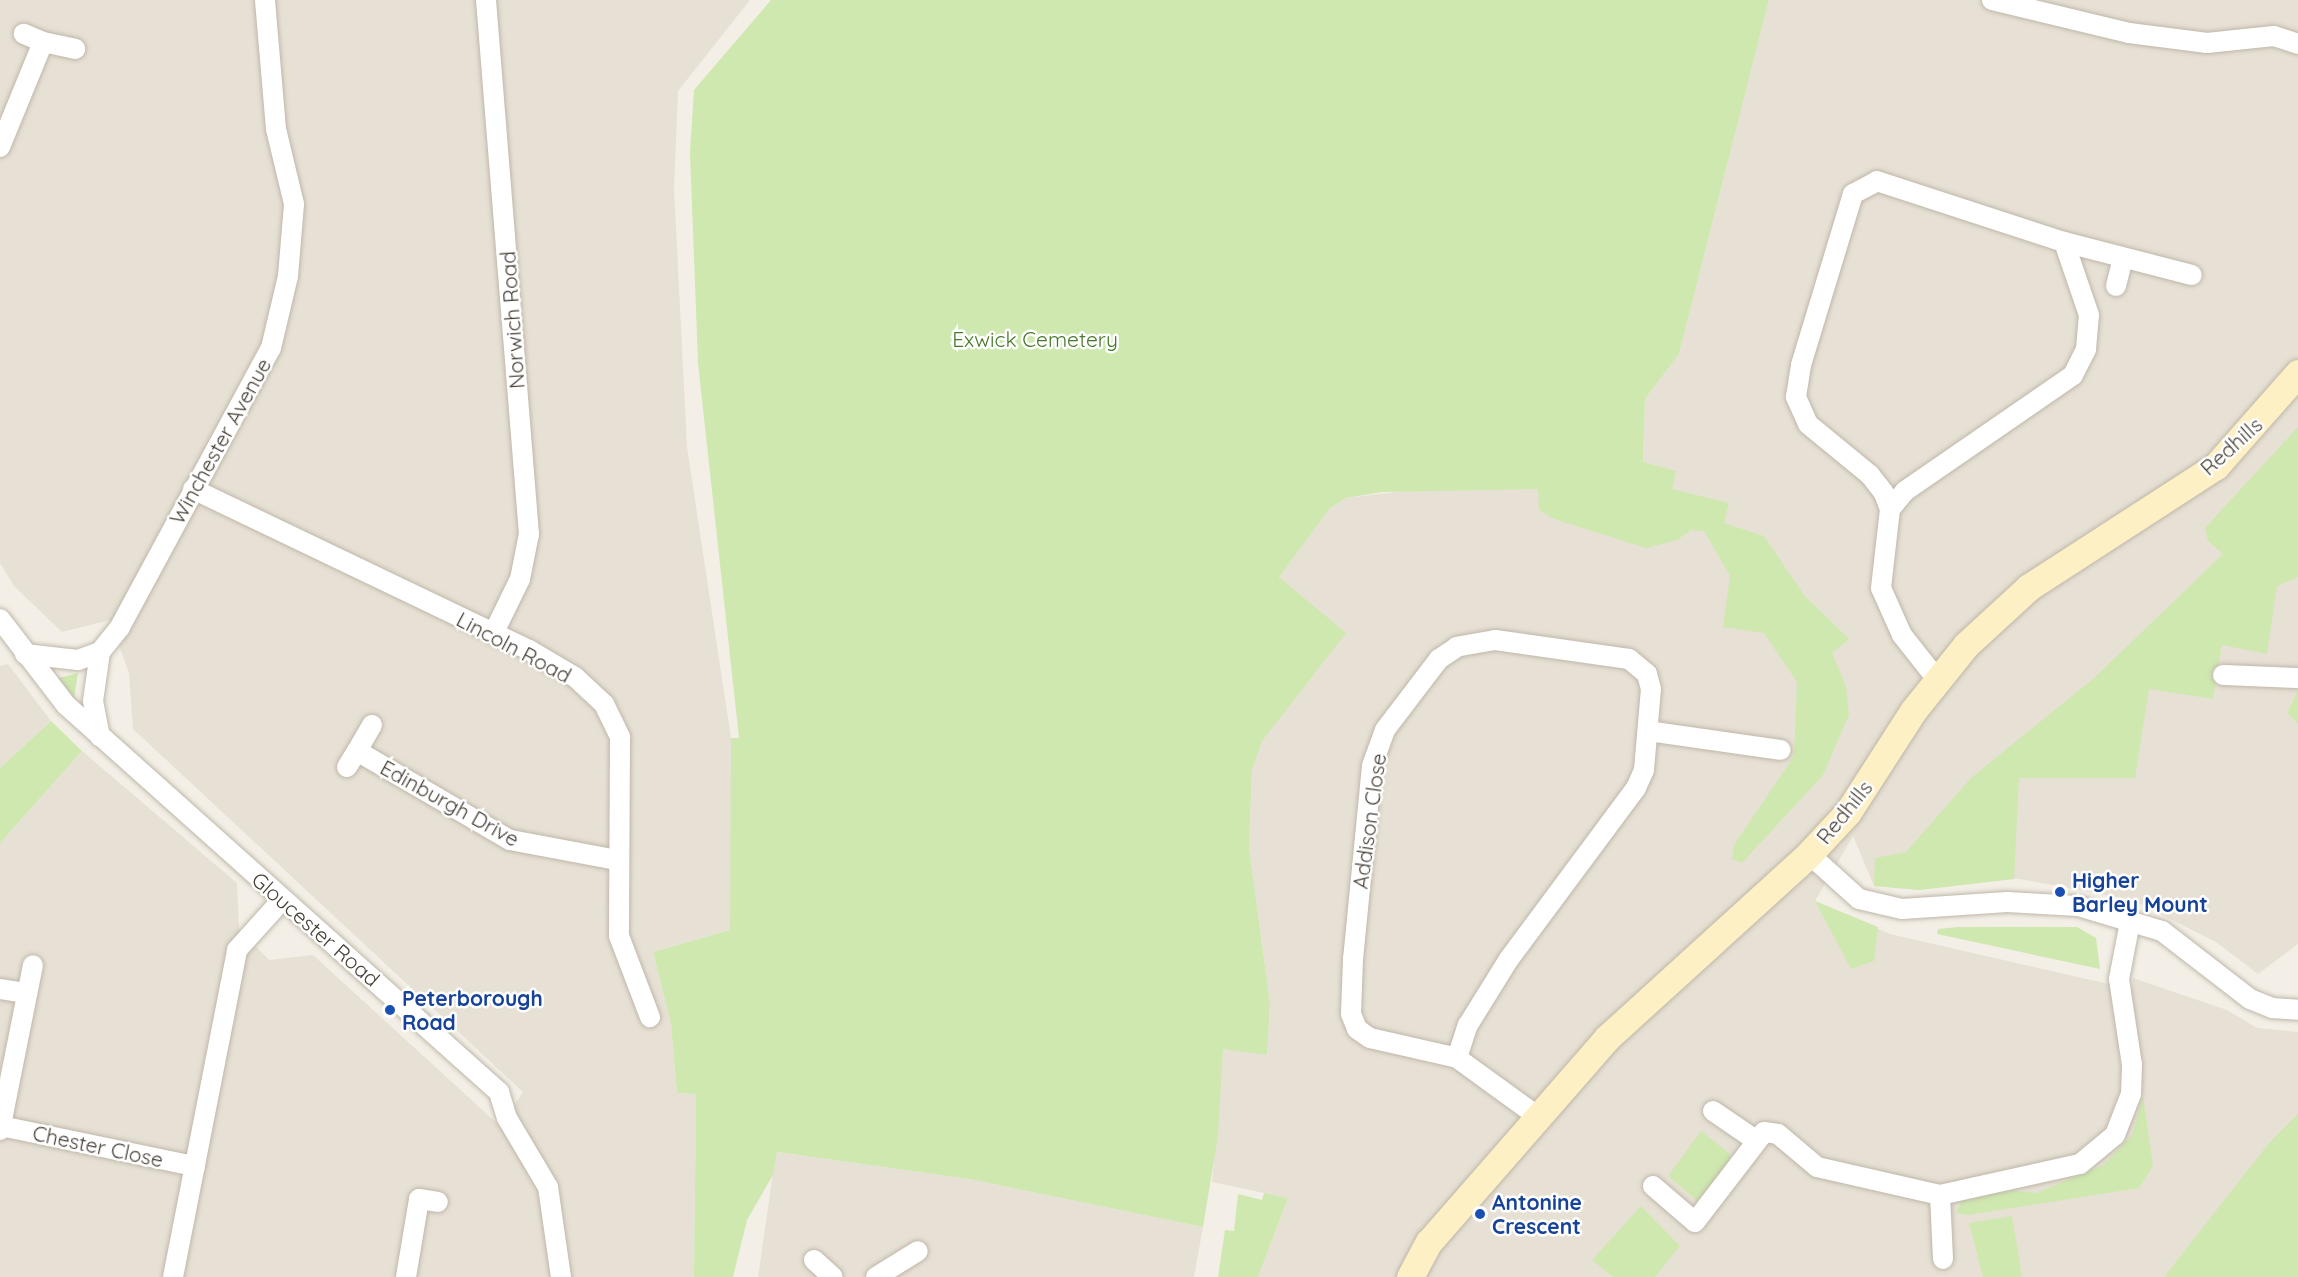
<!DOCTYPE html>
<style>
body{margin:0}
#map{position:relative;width:2298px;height:1277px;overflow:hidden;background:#f3efe6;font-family:Quicksand,sans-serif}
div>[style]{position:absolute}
.residential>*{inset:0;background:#e7e1d5}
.green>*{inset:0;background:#cfe8af}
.roads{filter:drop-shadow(0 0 2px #bfb7a9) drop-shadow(0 0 2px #bfb7a9)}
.street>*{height:20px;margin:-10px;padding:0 10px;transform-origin:10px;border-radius:10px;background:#fff}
.secondary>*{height:27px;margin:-13.5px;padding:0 13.5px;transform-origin:13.5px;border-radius:13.5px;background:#fef0c5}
.dots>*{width:16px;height:16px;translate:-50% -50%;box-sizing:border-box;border:3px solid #fff;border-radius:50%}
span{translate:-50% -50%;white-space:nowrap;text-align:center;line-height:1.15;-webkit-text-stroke:5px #fff;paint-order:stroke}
.street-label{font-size:21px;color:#463f36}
.park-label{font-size:21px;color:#487829}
.transit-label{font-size:21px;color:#164399;font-weight:700}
.left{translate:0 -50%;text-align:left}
</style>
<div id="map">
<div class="residential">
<i style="clip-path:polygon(0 0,750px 0,678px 91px,674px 188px,687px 447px,731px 738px,732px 794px,730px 930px,653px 952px,671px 1024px,677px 1093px,696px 1094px,694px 1277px,0 1277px,0 843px,82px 751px,237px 883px,239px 929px,269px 960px,313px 955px,501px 1127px,523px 1092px,133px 729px,129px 673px,110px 620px,62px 632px,14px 586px,0 563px)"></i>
<i style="clip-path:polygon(1769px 0,2298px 0,2298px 690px,2287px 713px,2298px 724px,2298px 944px,2258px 974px,2216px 942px,2132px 900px,2020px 879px,1988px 878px,1920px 890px,1874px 886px,1853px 836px,1815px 901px,1890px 934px,2104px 983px,2132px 987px,2133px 978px,2227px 1010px,2257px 1028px,2298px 1032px,2298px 1118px,2192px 1277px,1258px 1277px,1288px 1198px,1212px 1182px,1223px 1049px,1267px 1054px,1270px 1003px,1249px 848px,1252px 770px,1218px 752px,1281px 573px,1330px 508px,1346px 498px,1643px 463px,1645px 399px,1679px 354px)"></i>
<i style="clip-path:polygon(8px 664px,51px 721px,0 768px,0 666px)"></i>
<i style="clip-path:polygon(776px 1152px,969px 1179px,1203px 1227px,1194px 1277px,758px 1277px)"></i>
</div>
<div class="green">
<i style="clip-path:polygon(771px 0,1769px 0,1679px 354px,1645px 399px,1643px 462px,1676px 471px,1672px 489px,1729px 503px,1724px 523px,1764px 536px,1804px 595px,1849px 639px,1832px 653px,1846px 686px,1849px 715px,1823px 775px,1742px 863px,1732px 859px,1734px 845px,1794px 756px,1797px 682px,1764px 633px,1723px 627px,1730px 576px,1704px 531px,1691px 530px,1677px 540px,1646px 548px,1554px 519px,1539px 510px,1538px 489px,1382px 492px,1346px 498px,1330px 508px,1279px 577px,1346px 633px,1262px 741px,1252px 770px,1249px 848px,1270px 1003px,1267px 1055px,1223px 1049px,1218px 1136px,1203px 1227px,969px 1179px,777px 1152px,773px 1175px,747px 1220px,733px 1277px,694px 1277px,696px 1094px,677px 1093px,671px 1024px,653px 952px,730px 930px,731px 738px,739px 738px,698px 363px,690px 152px,694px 90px)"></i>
<i style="clip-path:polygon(2298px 427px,2298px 577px,2277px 586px,2267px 654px,2222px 645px,2213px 699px,2149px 689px,2135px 778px,2019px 778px,2014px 879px,1920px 890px,1874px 886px,1875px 858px,1906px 852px,1971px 778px,2094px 678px,2223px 554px,2208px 541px,2205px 528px)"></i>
<i style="clip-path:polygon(78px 673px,74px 699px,56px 679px)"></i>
<i style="clip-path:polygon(2298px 690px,2298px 724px,2287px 713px)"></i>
<i style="clip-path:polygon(51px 721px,82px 751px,0 843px,0 768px)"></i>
<i style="clip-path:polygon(1815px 901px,1878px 927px,1874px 961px,1851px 969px)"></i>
<i style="clip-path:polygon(1958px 927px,2077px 927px,2096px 938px,2100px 969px,1937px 934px,1938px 929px)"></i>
<i style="clip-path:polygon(2143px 1096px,2153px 1166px,2139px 1188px,1968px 1215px,1956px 1213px,1963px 1198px,2004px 1190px,2036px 1193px,2104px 1165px,2132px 1135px)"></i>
<i style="clip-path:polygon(2298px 1114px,2298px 1277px,2164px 1277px,2269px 1143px)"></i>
<i style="clip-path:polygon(1701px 1131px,1730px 1154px,1729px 1164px,1700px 1203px,1668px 1176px)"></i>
<i style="clip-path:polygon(1264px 1193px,1288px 1198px,1258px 1277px,1218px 1277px,1225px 1230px,1234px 1231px,1238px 1194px,1262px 1200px)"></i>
<i style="clip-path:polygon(1641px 1206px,1680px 1246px,1655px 1277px,1613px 1277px,1592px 1260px)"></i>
<i style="clip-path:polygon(2012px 1216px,2022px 1277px,1983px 1277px,1969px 1223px)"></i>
</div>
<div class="roads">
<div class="street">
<i style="left:486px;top:0;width:536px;rotate:85.4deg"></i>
<i style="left:529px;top:534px;width:46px;rotate:101.3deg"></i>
<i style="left:520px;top:579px;width:61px;rotate:116.1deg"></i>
<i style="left:1992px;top:0;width:141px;rotate:13.5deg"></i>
<i style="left:2129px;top:33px;width:79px;rotate:7.3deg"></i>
<i style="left:2207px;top:43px;width:67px;rotate:-6deg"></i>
<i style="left:2274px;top:36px;width:25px;rotate:18deg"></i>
<i style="left:43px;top:42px;width:33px;rotate:12deg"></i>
<i style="left:0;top:147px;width:113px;rotate:-67.7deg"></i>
<i style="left:43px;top:42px;width:21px;rotate:-157deg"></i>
<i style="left:2116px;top:286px;width:29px;rotate:-76deg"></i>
<i style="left:193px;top:489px;width:373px;rotate:25.6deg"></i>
<i style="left:529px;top:650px;width:53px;rotate:30.4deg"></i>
<i style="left:575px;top:677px;width:40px;rotate:43deg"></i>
<i style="left:604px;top:704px;width:37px;rotate:64deg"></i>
<i style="left:620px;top:737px;width:199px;rotate:90.3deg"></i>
<i style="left:619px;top:936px;width:87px;rotate:69.1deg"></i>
<i style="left:1890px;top:509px;width:23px;rotate:-50deg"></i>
<i style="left:1905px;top:491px;width:204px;rotate:-34.6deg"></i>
<i style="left:2073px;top:375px;width:29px;rotate:-63deg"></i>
<i style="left:2086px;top:349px;width:34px;rotate:-85deg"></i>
<i style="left:2089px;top:315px;width:77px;rotate:-108.9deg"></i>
<i style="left:0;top:619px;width:108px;rotate:52.5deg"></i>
<i style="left:66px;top:705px;width:581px;rotate:41.79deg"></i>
<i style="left:499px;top:1092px;width:27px;rotate:73deg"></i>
<i style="left:507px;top:1118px;width:80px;rotate:59.3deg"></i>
<i style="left:548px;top:1187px;width:91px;rotate:81.8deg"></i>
<i style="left:100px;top:652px;width:49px;rotate:98.1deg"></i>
<i style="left:93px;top:701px;width:36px;rotate:79deg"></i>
<i style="left:25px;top:654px;width:53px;rotate:6.5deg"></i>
<i style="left:78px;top:660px;width:23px;rotate:-20deg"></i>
<i style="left:100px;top:652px;width:32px;rotate:-51deg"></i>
<i style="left:120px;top:627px;width:317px;rotate:-61.6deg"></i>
<i style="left:271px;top:348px;width:74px;rotate:-76.7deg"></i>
<i style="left:288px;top:276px;width:72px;rotate:-85.2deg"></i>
<i style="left:294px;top:204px;width:77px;rotate:-103.5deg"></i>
<i style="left:276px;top:129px;width:129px;rotate:-94.9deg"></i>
<i style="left:2223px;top:675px;width:75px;rotate:2.3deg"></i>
<i style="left:1936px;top:678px;width:55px;rotate:-128.3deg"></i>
<i style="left:1902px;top:635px;width:51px;rotate:-114.1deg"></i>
<i style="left:1881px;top:588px;width:80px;rotate:-83.5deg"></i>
<i style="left:1890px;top:509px;width:17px;rotate:-111deg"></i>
<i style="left:1884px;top:493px;width:23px;rotate:-128deg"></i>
<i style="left:1870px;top:475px;width:80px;rotate:-140.6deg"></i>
<i style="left:1808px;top:424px;width:30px;rotate:-114deg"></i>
<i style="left:1796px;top:397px;width:32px;rotate:-81deg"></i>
<i style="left:1801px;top:365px;width:179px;rotate:-73.1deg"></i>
<i style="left:1853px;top:194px;width:27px;rotate:-28deg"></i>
<i style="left:1877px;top:181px;width:197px;rotate:18.1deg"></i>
<i style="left:2064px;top:242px;width:132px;rotate:14.5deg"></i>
<i style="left:1648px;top:731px;width:134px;rotate:8.1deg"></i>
<i style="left:357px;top:751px;width:30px;rotate:-60deg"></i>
<i style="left:347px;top:767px;width:19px;rotate:-58deg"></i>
<i style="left:357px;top:751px;width:177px;rotate:30.2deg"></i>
<i style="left:510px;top:840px;width:109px;rotate:10.6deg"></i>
<i style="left:1809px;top:854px;width:67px;rotate:42deg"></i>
<i style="left:1859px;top:899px;width:44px;rotate:13.1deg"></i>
<i style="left:1902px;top:909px;width:105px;rotate:-3.8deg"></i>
<i style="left:2007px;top:902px;width:71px;rotate:3.2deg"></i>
<i style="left:2078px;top:906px;width:88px;rotate:16.6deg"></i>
<i style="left:2162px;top:931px;width:111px;rotate:37.7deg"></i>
<i style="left:2250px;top:999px;width:24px;rotate:22deg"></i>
<i style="left:2272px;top:1008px;width:26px;rotate:4deg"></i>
<i style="left:0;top:989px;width:26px;rotate:9deg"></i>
<i style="left:1457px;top:1058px;width:35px;rotate:-72deg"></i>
<i style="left:1468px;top:1025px;width:78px;rotate:-58.2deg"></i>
<i style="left:1509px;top:959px;width:213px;rotate:-53.4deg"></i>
<i style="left:1636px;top:788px;width:20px;rotate:-66deg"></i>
<i style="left:1644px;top:770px;width:81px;rotate:-85.1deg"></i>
<i style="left:1651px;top:689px;width:16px;rotate:-105deg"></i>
<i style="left:1647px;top:674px;width:23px;rotate:-140deg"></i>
<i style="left:1629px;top:659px;width:135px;rotate:-171.9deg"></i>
<i style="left:1495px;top:640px;width:39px;rotate:170deg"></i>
<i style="left:1457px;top:647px;width:22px;rotate:146deg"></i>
<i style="left:1439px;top:659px;width:89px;rotate:127.3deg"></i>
<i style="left:1385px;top:730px;width:38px;rotate:110deg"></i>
<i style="left:1372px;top:766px;width:194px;rotate:95.6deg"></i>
<i style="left:1353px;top:959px;width:55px;rotate:92.1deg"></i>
<i style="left:1351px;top:1014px;width:16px;rotate:68deg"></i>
<i style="left:1357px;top:1029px;width:16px;rotate:35deg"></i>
<i style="left:1370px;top:1038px;width:89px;rotate:12.9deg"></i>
<i style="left:1457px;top:1058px;width:99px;rotate:35.9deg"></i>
<i style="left:1713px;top:1111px;width:53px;rotate:34.3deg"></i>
<i style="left:1px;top:1126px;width:198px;rotate:11.7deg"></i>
<i style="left:0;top:1130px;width:168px;rotate:-78.7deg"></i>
<i style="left:1653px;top:1186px;width:55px;rotate:40.6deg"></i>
<i style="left:1695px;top:1222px;width:113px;rotate:-52.5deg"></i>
<i style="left:1764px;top:1132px;width:14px;rotate:8deg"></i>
<i style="left:1778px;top:1134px;width:51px;rotate:40.2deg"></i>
<i style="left:1817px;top:1167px;width:126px;rotate:12.8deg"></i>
<i style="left:1940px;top:1195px;width:143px;rotate:-12.5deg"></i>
<i style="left:2080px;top:1164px;width:45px;rotate:-39.6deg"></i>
<i style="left:2115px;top:1135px;width:44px;rotate:-68.7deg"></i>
<i style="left:2131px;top:1094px;width:29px;rotate:-88deg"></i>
<i style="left:2132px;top:1065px;width:87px;rotate:-98.6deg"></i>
<i style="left:2119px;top:979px;width:58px;rotate:-79.1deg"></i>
<i style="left:1940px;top:1195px;width:64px;rotate:87.3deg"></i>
<i style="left:814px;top:1260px;width:25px;rotate:42deg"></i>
<i style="left:173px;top:1277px;width:333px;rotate:-78.9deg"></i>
<i style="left:237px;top:950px;width:67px;rotate:-48deg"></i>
<i style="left:406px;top:1277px;width:79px;rotate:-80.5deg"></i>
<i style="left:419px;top:1199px;width:19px;rotate:9deg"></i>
<i style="left:876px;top:1277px;width:49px;rotate:-31.8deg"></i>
</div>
<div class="secondary">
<i style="left:1410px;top:1277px;width:40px;rotate:-62deg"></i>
<i style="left:1429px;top:1242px;width:271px;rotate:-48.9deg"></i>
<i style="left:1607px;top:1038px;width:273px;rotate:-42.3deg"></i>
<i style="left:1809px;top:854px;width:57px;rotate:-47.1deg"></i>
<i style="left:1848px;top:812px;width:120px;rotate:-57.2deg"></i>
<i style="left:1913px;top:711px;width:85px;rotate:-51.2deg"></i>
<i style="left:1966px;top:645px;width:86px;rotate:-42.6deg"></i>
<i style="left:2029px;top:587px;width:223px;rotate:-32.9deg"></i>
<i style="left:2216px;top:466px;width:124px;rotate:-48.6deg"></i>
</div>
</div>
<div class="dots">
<i style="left:2060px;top:892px;background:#1a4fb4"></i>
<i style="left:390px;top:1010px;background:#1a4fb4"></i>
<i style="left:1480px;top:1214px;background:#1a4fb4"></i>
</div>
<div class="street-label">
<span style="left:512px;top:320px;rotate:-94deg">Norwich Road</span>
<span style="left:220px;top:441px;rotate:-61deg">Winchester Avenue</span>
<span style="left:2231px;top:446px;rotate:-42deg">Redhills</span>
<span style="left:514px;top:647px;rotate:28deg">Lincoln Road</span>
<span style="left:450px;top:803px;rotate:29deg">Edinburgh Drive</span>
<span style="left:1844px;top:812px;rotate:-51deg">Redhills</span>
<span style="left:1369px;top:821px;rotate:-82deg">Addison Close</span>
<span style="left:316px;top:929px;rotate:41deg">Gloucester Road</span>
<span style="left:98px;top:1146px;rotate:12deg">Chester Close</span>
</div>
<div class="park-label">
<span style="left:1035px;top:339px">Exwick Cemetery</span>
</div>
<div class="transit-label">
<span class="left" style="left:2072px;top:892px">Higher<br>Barley Mount</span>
<span class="left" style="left:402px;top:1010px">Peterborough<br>Road</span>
<span class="left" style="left:1492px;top:1214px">Antonine<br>Crescent</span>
</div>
</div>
